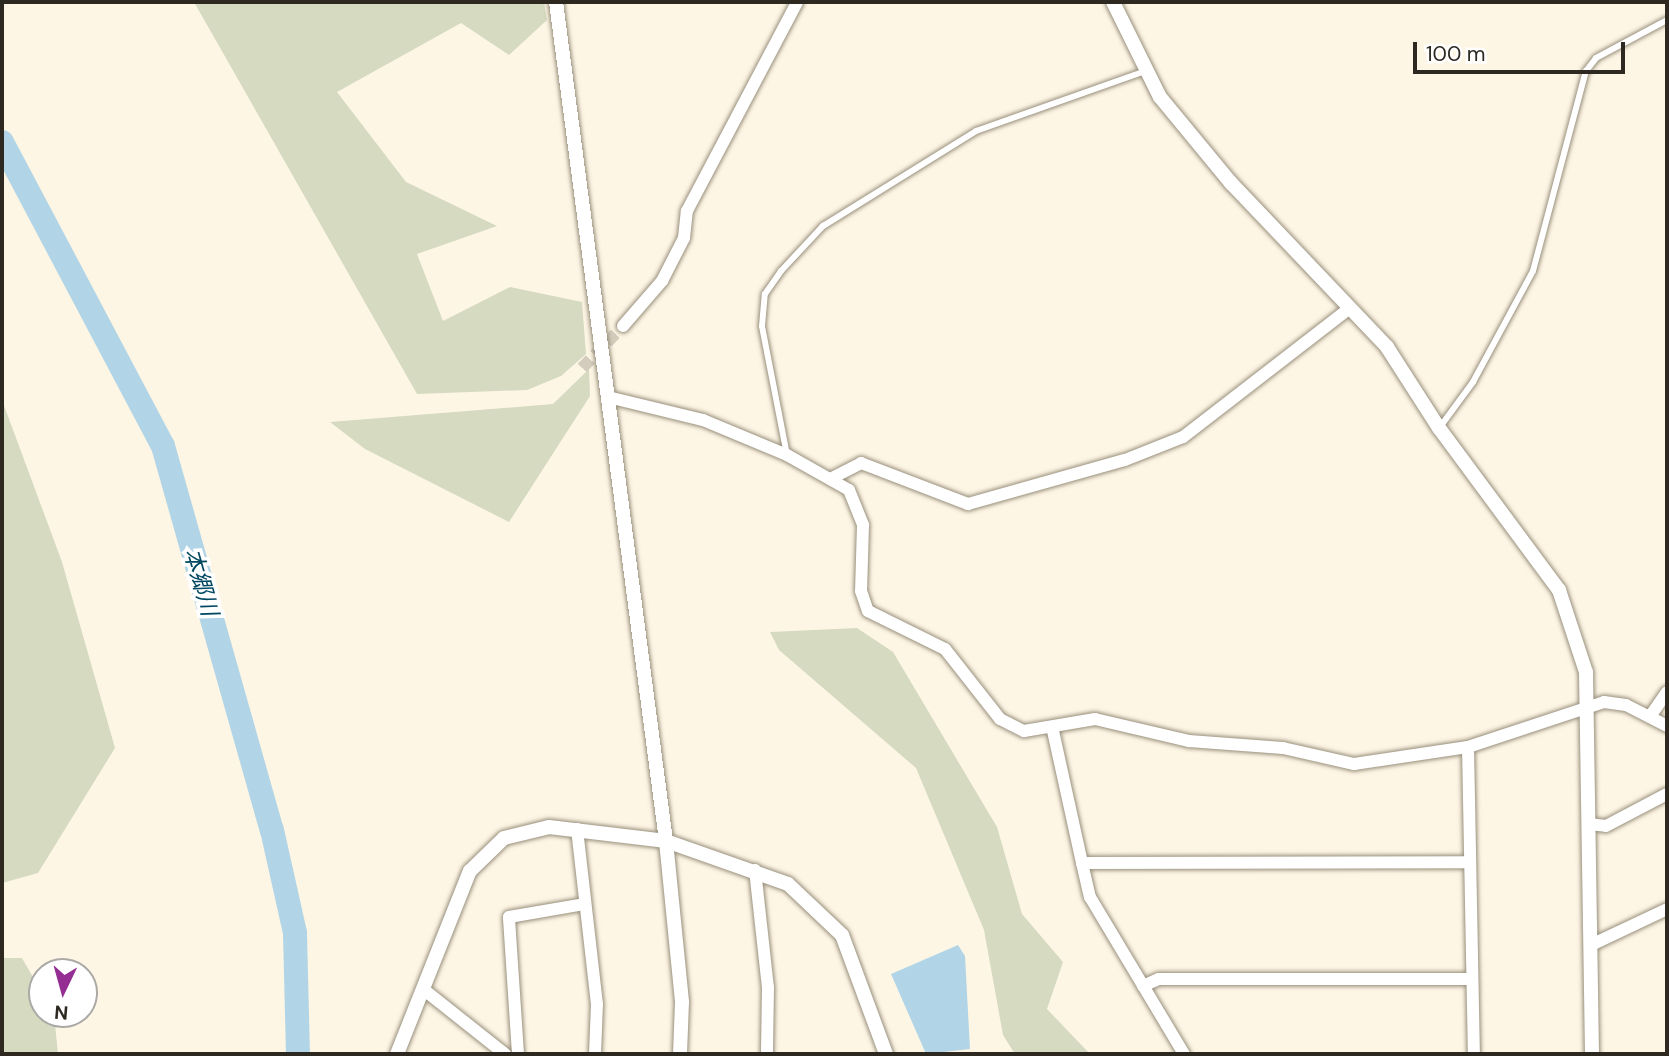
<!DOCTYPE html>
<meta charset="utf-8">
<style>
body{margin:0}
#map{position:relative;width:1669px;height:1056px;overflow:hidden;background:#fef6e5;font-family:"DM Sans","Noto Sans JP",sans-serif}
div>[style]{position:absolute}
.green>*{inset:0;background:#d5dac1}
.water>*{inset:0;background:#b1d5e7}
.river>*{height:24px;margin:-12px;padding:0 12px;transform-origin:12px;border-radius:12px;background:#b1d5e7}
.minor-tunnel>*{height:12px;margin-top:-6px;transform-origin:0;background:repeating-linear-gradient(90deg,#d4cdbe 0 12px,transparent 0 18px)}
.roads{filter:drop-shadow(0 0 2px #988f7c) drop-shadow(0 0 2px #988f7c)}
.service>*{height:6px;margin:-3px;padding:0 3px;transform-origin:3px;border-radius:3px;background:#fff}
.minor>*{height:12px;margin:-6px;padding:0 6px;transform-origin:6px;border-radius:6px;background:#fff}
.tertiary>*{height:14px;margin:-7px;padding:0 7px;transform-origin:7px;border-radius:7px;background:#fff}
span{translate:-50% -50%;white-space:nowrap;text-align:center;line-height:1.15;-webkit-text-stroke:7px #fff;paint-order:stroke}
.water-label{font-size:23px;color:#004861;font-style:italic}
.frame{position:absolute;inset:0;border:4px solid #2d2921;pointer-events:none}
.north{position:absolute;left:28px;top:958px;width:70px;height:70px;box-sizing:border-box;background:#fff;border:2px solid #aba9a6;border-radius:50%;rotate:185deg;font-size:19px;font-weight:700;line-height:28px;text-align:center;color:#2d2921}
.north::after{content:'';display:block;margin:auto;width:24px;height:32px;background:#942e93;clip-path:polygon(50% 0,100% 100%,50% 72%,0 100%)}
.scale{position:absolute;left:1413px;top:42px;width:212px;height:32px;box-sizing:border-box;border:4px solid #2d2921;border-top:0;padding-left:9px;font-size:21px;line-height:24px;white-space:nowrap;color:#2d2921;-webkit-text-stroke:5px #fff;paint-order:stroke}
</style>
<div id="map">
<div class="green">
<i style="clip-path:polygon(194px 2px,544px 2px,547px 20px,509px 55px,461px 23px,337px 92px,406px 182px,497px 226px,417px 254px,443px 321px,510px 287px,582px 302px,586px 354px,561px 376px,527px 390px,417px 394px)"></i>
<i style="clip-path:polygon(589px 369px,590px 396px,509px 522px,365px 449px,330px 422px,553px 404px)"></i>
<i style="clip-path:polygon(2px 400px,62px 562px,115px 748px,38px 873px,2px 883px)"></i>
<i style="clip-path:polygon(857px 628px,893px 652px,997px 827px,1022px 914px,1063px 962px,1047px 1009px,1090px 1054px,1015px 1054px,1003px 1035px,984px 930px,916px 768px,779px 650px,770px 632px)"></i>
<i style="clip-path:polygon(2px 958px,22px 958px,42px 993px,42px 1014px,54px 1014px,58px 1054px,2px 1054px)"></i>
</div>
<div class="water">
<i style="clip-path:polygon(958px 945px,965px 956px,970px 1049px,926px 1054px,891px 974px)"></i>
</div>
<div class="river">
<i style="left:2px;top:142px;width:344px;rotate:62.1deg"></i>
<i style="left:163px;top:446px;width:399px;rotate:74.2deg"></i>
<i style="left:272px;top:830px;width:106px;rotate:77.4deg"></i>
<i style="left:295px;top:933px;width:121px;rotate:88.6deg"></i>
</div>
<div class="minor-tunnel">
<i style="left:582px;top:368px;width:59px;rotate:-45.7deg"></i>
</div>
<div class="roads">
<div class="service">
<i style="left:1440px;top:427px;width:56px;rotate:-53.7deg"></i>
<i style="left:1473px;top:382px;width:126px;rotate:-61.6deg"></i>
<i style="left:1533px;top:271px;width:207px;rotate:-75.2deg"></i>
<i style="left:1586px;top:71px;width:16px;rotate:-52deg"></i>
<i style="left:1596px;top:58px;width:81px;rotate:-28.2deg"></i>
<i style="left:787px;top:455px;width:131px;rotate:-101deg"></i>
<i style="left:762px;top:326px;width:32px;rotate:-85deg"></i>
<i style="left:765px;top:294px;width:28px;rotate:-55deg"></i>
<i style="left:781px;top:271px;width:62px;rotate:-47deg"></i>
<i style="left:823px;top:226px;width:180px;rotate:-31.8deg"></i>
<i style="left:976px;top:131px;width:179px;rotate:-19.5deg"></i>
</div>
<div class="minor">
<i style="left:623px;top:326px;width:60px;rotate:-49.1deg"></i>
<i style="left:662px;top:281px;width:48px;rotate:-62.9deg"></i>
<i style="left:684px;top:238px;width:27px;rotate:-84deg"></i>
<i style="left:687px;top:211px;width:236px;rotate:-62.2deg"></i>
<i style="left:608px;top:397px;width:98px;rotate:13.6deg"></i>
<i style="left:703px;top:420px;width:91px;rotate:22.6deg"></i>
<i style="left:787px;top:455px;width:71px;rotate:29.4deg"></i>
<i style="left:849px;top:490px;width:38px;rotate:68deg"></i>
<i style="left:863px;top:525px;width:66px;rotate:91.7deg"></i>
<i style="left:861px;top:591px;width:21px;rotate:71deg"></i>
<i style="left:868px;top:611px;width:86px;rotate:26.3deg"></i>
<i style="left:945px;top:649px;width:89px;rotate:51.8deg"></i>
<i style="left:1000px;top:719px;width:27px;rotate:27deg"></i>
<i style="left:1024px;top:731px;width:72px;rotate:-9.6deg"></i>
<i style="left:1095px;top:719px;width:97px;rotate:13.2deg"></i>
<i style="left:1189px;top:741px;width:94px;rotate:4.3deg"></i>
<i style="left:1283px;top:748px;width:73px;rotate:12.7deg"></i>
<i style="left:1354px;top:764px;width:115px;rotate:-8.5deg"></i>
<i style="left:1468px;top:747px;width:143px;rotate:-18.3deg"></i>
<i style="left:1604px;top:702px;width:22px;rotate:8deg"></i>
<i style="left:1626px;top:705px;width:46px;rotate:27.1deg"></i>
<i style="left:832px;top:478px;width:33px;rotate:-27deg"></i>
<i style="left:861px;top:463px;width:115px;rotate:21deg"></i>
<i style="left:968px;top:504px;width:163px;rotate:-15.7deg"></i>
<i style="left:1125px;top:460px;width:62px;rotate:-21.6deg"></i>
<i style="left:1183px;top:437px;width:211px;rotate:-37.7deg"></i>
<i style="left:1651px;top:715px;width:28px;rotate:-55deg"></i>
<i style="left:1053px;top:731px;width:135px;rotate:77.6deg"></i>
<i style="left:1082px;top:863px;width:387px;rotate:-0.1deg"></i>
<i style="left:1468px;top:747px;width:307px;rotate:88.9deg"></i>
<i style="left:1588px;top:824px;width:18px;rotate:6deg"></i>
<i style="left:1606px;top:826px;width:69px;rotate:-27.7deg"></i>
<i style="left:577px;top:829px;width:176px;rotate:83.5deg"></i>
<i style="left:597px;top:1004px;width:50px;rotate:92.3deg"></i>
<i style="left:1082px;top:863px;width:35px;rotate:77deg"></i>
<i style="left:1090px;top:897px;width:183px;rotate:59.1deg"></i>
<i style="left:755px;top:870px;width:118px;rotate:83.7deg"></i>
<i style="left:768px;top:987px;width:67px;rotate:90.9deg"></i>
<i style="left:1591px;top:945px;width:84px;rotate:-25.3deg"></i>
<i style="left:1143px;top:986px;width:17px;rotate:-24deg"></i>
<i style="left:1159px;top:979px;width:313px"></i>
<i style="left:423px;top:989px;width:105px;rotate:38.4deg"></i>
<i style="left:518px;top:1054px;width:137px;rotate:-93.8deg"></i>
<i style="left:509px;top:917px;width:76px;rotate:-9.8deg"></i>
</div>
<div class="tertiary">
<i style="left:556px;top:2px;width:846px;rotate:82.53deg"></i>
<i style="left:666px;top:841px;width:162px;rotate:84.3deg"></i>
<i style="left:682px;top:1002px;width:52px;rotate:92.2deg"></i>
<i style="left:1113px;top:2px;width:106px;rotate:63.7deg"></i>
<i style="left:1160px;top:97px;width:112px;rotate:50.5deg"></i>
<i style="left:1231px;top:183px;width:226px;rotate:46.4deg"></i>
<i style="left:1387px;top:347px;width:96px;rotate:57.3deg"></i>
<i style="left:1439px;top:428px;width:202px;rotate:53.5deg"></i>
<i style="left:1559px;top:590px;width:86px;rotate:71.8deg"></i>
<i style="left:1586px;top:672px;width:382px;rotate:89.1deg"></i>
<i style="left:397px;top:1054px;width:197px;rotate:-68.3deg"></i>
<i style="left:470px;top:871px;width:47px;rotate:-44.1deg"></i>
<i style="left:504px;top:838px;width:46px;rotate:-13.7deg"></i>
<i style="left:549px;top:827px;width:118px;rotate:6.8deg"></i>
<i style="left:666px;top:841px;width:129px;rotate:19.4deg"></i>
<i style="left:788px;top:884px;width:74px;rotate:43.4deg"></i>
<i style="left:842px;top:935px;width:127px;rotate:69.7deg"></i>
</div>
</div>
<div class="water-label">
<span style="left:201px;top:582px;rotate:74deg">本郷川</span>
</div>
<div class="frame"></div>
<div class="north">N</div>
<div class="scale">100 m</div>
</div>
